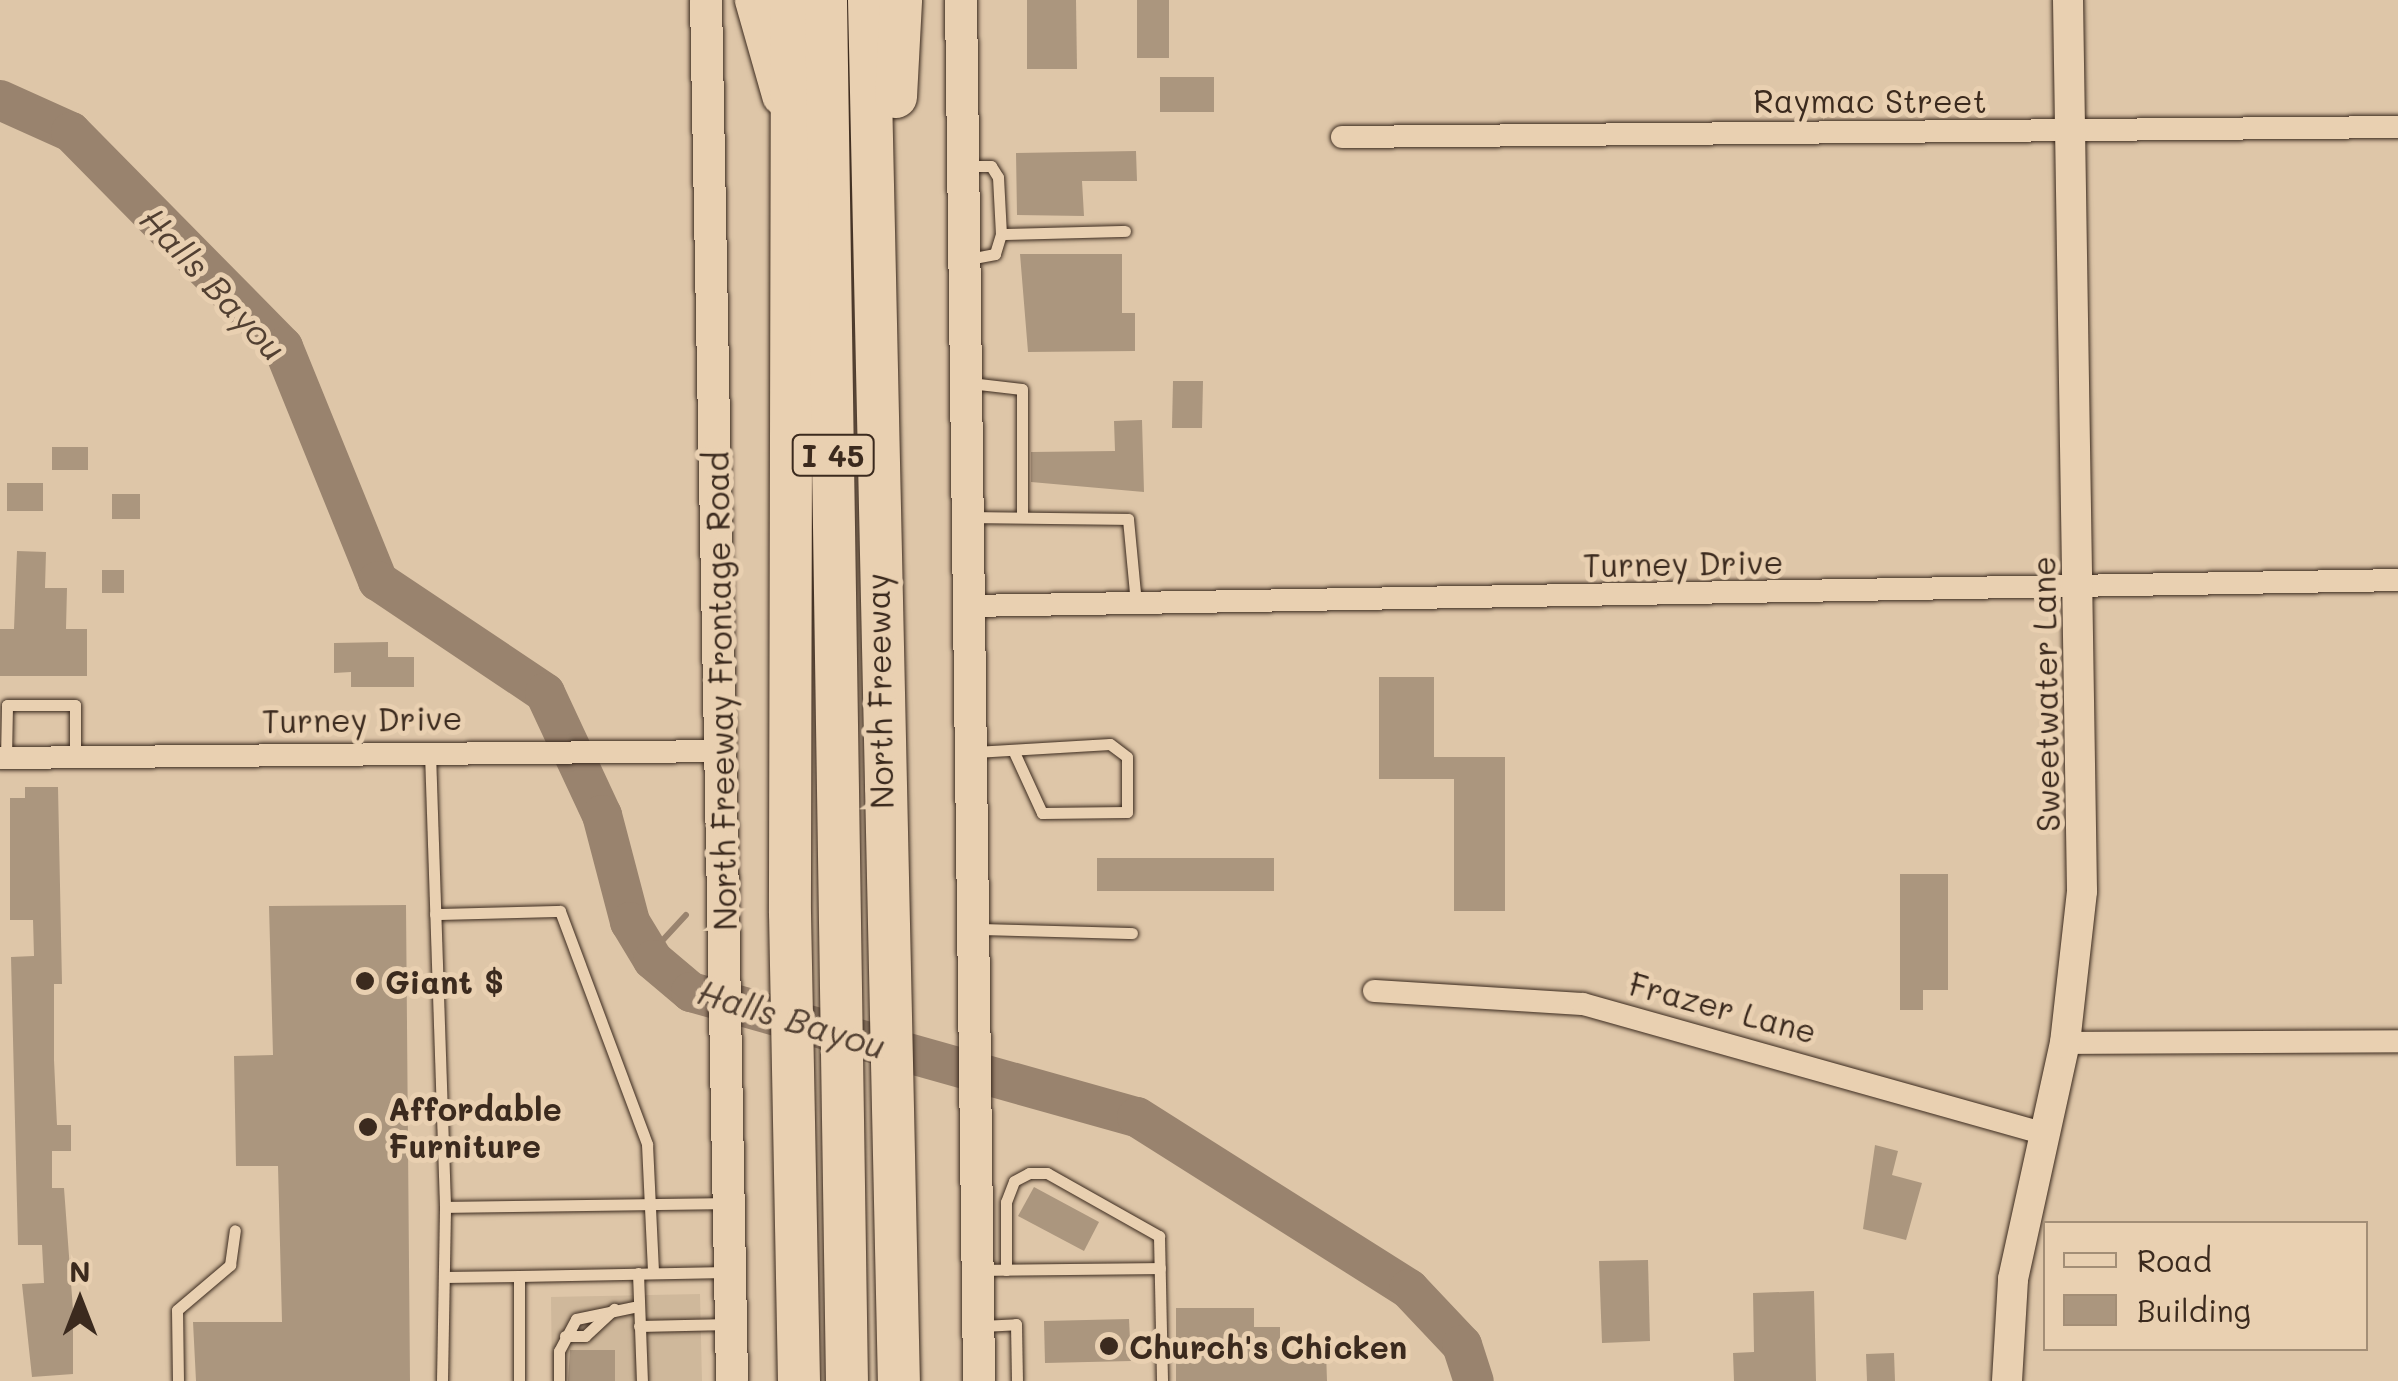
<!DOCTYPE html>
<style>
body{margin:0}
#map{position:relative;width:2398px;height:1381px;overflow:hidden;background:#dec6a8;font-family:Mali,sans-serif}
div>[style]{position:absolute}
.built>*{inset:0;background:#cfb89b}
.stream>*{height:6px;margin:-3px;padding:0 3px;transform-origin:3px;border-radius:3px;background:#99836e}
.river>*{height:40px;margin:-20px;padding:0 20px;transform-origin:20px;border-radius:20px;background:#99836e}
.building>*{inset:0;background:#ab967e}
.roads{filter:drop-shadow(0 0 2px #3b2a1e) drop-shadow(0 0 2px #3b2a1e)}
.service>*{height:11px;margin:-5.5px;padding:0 5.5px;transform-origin:5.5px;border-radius:5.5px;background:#e9d0b1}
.minor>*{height:22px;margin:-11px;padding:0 11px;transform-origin:11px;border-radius:11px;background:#e9d0b1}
.tertiary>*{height:30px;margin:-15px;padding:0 15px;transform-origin:15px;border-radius:15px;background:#e9d0b1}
.secondary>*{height:32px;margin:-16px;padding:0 16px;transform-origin:16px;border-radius:16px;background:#e9d0b1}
.motorway>*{height:42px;margin:-21px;padding:0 21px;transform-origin:21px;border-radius:21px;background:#e9d0b1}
.dots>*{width:28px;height:28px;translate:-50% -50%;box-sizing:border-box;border:5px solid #e9d0b1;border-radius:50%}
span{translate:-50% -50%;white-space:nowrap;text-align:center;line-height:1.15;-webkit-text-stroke:10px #e9d0b1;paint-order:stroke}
.shield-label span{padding:2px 8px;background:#e9d0b1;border:2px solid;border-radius:8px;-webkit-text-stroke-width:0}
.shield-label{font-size:30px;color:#3b2a1e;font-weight:700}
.street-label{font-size:32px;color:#3b2a1e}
.poi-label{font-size:32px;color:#3b2a1e;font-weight:700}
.left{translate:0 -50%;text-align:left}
.water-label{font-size:35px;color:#524032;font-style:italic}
.legend{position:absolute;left:2043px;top:1221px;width:325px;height:130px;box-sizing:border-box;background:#e9d0b1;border:2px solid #a38e76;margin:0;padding:12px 18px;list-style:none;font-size:30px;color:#3b2a1e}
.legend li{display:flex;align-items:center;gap:20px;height:50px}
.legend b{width:50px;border:2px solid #a38e76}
.north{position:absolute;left:30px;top:1251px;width:100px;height:100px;-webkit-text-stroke:8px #e9d0b1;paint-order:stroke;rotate:0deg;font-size:28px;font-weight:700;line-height:40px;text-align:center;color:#3b2a1e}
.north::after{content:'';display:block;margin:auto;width:35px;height:45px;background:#3b2a1e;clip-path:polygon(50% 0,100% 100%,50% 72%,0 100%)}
</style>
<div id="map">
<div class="built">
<i style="clip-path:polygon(700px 1294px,702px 1381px,552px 1381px,551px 1297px)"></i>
</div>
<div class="stream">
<i style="left:650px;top:954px;width:53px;rotate:-47.3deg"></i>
</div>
<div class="river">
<i style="left:0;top:100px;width:78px;rotate:24.3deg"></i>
<i style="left:71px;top:132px;width:302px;rotate:45.4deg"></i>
<i style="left:283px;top:347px;width:253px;rotate:67.9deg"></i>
<i style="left:378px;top:581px;width:201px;rotate:33.8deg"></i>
<i style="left:545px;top:693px;width:135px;rotate:65deg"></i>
<i style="left:602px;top:815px;width:111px;rotate:75.3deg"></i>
<i style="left:630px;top:922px;width:44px;rotate:58.8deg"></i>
<i style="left:653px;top:960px;width:50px;rotate:40.1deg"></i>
<i style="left:691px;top:992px;width:463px;rotate:15.7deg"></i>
<i style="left:1137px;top:1117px;width:322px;rotate:32.3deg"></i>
<i style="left:1409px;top:1289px;width:77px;rotate:46.6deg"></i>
<i style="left:1462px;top:1345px;width:38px;rotate:72deg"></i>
</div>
<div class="building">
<i style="clip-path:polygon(1027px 0,1076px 0,1077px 69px,1027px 69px)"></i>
<i style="clip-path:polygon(1137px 0,1169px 0,1169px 58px,1137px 58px)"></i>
<i style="clip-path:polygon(1160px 77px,1214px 77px,1214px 112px,1160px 112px)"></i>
<i style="clip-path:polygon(1136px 151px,1137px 181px,1082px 181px,1084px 216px,1017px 215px,1016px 153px)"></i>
<i style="clip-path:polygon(1020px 254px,1122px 254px,1122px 313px,1135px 313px,1135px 351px,1028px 352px)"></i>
<i style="clip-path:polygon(1173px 381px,1203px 381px,1202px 428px,1172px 428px)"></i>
<i style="clip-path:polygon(1142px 420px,1144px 492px,1031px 482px,1031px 452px,1115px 451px,1114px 421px)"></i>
<i style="clip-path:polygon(52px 447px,88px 447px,88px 470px,52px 470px)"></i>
<i style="clip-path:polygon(7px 483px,43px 483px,43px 511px,7px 511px)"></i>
<i style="clip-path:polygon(112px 494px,140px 494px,140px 519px,112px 519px)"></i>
<i style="clip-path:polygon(17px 551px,46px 552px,45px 588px,67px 588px,66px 629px,87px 629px,87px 676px,0 676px,0 629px,14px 629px)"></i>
<i style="clip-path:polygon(102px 570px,124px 570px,124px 593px,102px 593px)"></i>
<i style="clip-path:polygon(388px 642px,388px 657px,414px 657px,414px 687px,351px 687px,351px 672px,334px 673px,334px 643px)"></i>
<i style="clip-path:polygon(1379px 677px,1434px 677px,1434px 757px,1505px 757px,1505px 911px,1454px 911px,1454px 779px,1379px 779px)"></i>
<i style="clip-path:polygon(25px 787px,58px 787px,62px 984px,54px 984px,54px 1060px,57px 1125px,71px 1125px,71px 1151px,52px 1151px,52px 1188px,64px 1188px,73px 1310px,73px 1374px,32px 1377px,22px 1284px,44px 1283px,42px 1245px,18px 1245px,11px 957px,34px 956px,33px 920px,10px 920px,10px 798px,25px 798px)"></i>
<i style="clip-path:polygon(1097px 858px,1274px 858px,1274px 891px,1097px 891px)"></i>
<i style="clip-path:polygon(1900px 874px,1948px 874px,1948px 990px,1923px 990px,1923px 1010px,1900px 1010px)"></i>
<i style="clip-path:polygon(406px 905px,410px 1381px,196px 1381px,193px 1322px,282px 1322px,278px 1166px,236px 1166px,234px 1056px,273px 1055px,269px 906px)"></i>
<i style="clip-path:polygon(1875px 1145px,1898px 1151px,1892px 1175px,1922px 1183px,1906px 1240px,1863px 1229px)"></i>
<i style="clip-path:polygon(1034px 1187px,1099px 1222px,1084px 1251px,1018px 1216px)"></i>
<i style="clip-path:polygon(1648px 1260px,1650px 1341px,1602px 1343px,1599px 1261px)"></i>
<i style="clip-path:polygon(1814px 1291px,1816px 1381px,1734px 1381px,1733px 1353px,1754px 1352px,1753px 1293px)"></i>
<i style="clip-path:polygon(1176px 1308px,1254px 1308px,1254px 1327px,1280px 1327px,1280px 1352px,1326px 1351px,1327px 1381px,1176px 1381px)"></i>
<i style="clip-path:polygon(1129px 1319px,1131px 1361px,1045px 1363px,1044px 1321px)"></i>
<i style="clip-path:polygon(570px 1350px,615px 1350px,615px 1381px,568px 1381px)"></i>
<i style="clip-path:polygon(1894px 1353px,1895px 1381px,1867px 1381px,1866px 1354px)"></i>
</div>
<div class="roads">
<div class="service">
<i style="left:967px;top:166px;width:24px"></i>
<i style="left:991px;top:166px;width:13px;rotate:58deg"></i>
<i style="left:998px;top:177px;width:57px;rotate:87deg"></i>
<i style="left:1001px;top:234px;width:21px;rotate:107deg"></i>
<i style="left:995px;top:254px;width:26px;rotate:169deg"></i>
<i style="left:1001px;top:234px;width:124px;rotate:-1.4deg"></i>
<i style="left:970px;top:383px;width:52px;rotate:6.6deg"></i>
<i style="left:1022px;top:389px;width:128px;rotate:90deg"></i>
<i style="left:972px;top:517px;width:156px;rotate:0.7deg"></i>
<i style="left:1128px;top:519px;width:85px;rotate:84.6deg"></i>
<i style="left:975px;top:752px;width:135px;rotate:-3.4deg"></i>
<i style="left:1110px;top:744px;width:21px;rotate:37deg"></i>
<i style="left:1127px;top:757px;width:55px;rotate:90deg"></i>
<i style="left:1127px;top:812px;width:85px;rotate:179.3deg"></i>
<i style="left:1042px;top:813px;width:69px;rotate:-114.7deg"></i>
<i style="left:430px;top:753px;width:454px;rotate:88.1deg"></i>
<i style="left:445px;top:1207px;width:282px;rotate:-0.8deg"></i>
<i style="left:6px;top:758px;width:53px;rotate:-88.9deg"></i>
<i style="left:7px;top:705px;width:68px"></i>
<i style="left:75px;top:705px;width:52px;rotate:90deg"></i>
<i style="left:435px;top:914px;width:125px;rotate:-1.4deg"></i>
<i style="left:560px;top:911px;width:249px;rotate:69.5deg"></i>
<i style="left:647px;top:1144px;width:129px;rotate:87.3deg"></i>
<i style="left:977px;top:929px;width:155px;rotate:1.5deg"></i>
<i style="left:979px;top:1270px;width:181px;rotate:-0.6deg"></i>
<i style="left:1006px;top:1270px;width:68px;rotate:-90deg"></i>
<i style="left:1006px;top:1202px;width:22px;rotate:-69deg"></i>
<i style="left:1014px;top:1181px;width:17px;rotate:-28deg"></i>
<i style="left:1029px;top:1173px;width:18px"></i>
<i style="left:1047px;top:1173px;width:129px;rotate:29.4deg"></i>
<i style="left:1159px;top:1236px;width:145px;rotate:88.8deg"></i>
<i style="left:638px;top:1273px;width:108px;rotate:87.9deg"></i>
<i style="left:444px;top:1277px;width:75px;rotate:-0.8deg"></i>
<i style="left:639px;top:1326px;width:91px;rotate:-1.3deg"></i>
<i style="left:982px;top:1326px;width:34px;rotate:-3deg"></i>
<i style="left:1016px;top:1324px;width:57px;rotate:89deg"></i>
<i style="left:565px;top:1336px;width:20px"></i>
<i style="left:585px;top:1336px;width:40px;rotate:-43deg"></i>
<i style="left:178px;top:1381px;width:71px;rotate:-90.8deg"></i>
<i style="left:177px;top:1310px;width:70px;rotate:-40.3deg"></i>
<i style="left:230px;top:1265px;width:35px;rotate:-82deg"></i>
<i style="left:442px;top:1381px;width:174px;rotate:-89deg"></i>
<i style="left:519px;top:1381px;width:105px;rotate:-90deg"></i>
<i style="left:519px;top:1276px;width:208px;rotate:-1.1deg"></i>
<i style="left:559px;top:1381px;width:30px;rotate:-90deg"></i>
<i style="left:559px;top:1351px;width:36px;rotate:-62deg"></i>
<i style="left:576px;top:1319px;width:63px;rotate:-11.8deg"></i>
</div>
<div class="minor">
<i style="left:1342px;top:137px;width:1056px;rotate:-0.54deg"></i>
<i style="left:969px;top:606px;width:1429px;rotate:-1.04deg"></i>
<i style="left:0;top:758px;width:725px;rotate:-0.55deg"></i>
<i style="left:1374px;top:991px;width:209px;rotate:3.6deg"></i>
<i style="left:1583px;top:1004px;width:481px;rotate:15.7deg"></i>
<i style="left:2065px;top:1043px;width:333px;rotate:-0.3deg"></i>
</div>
<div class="tertiary">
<i style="left:2007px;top:1381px;width:102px;rotate:-86.6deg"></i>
<i style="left:2013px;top:1279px;width:242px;rotate:-77.6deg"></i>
<i style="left:2065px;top:1043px;width:153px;rotate:-83.6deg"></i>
<i style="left:2082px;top:891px;width:891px;rotate:-90.9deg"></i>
</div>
<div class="secondary">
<i style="left:706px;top:0;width:1381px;rotate:88.92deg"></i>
<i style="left:961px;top:0;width:1381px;rotate:89.25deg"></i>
</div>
<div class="motorway">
<i style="left:756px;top:0;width:99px;rotate:74.1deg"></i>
<i style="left:792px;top:0;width:913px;rotate:90.13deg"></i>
<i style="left:790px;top:913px;width:468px;rotate:88.9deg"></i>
<i style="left:826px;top:0;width:1381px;rotate:89.13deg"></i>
<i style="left:869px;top:0;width:1381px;rotate:88.76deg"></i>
<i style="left:896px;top:97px;width:97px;rotate:-87deg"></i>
</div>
</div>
<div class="dots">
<i style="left:365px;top:981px;background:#3b2a1e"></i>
<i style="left:368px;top:1127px;background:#3b2a1e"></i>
<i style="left:1109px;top:1346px;background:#3b2a1e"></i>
</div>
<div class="shield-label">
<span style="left:833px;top:455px">I 45</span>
</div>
<div class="street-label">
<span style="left:1870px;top:100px">Raymac Street</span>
<span style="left:1683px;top:563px;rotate:-1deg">Turney Drive</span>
<span style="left:720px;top:691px;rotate:-91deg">North Freeway Frontage Road</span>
<span style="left:879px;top:691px;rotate:-91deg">North Freeway</span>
<span style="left:2045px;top:694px;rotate:-91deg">Sweetwater Lane</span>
<span style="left:362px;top:719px;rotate:-1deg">Turney Drive</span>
<span style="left:1723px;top:1007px;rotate:15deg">Frazer Lane</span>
</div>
<div class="poi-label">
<span class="left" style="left:385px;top:981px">Giant $</span>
<span class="left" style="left:388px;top:1127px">Affordable<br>Furniture</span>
<span class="left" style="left:1129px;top:1346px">Church's Chicken</span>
</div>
<div class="water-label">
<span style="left:214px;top:283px;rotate:47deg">Halls Bayou</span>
<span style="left:792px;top:1018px;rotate:17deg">Halls Bayou</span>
</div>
<ul class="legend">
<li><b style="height:12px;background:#e9d0b1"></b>Road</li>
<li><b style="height:28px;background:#ab967e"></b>Building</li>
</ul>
<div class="north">N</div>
</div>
